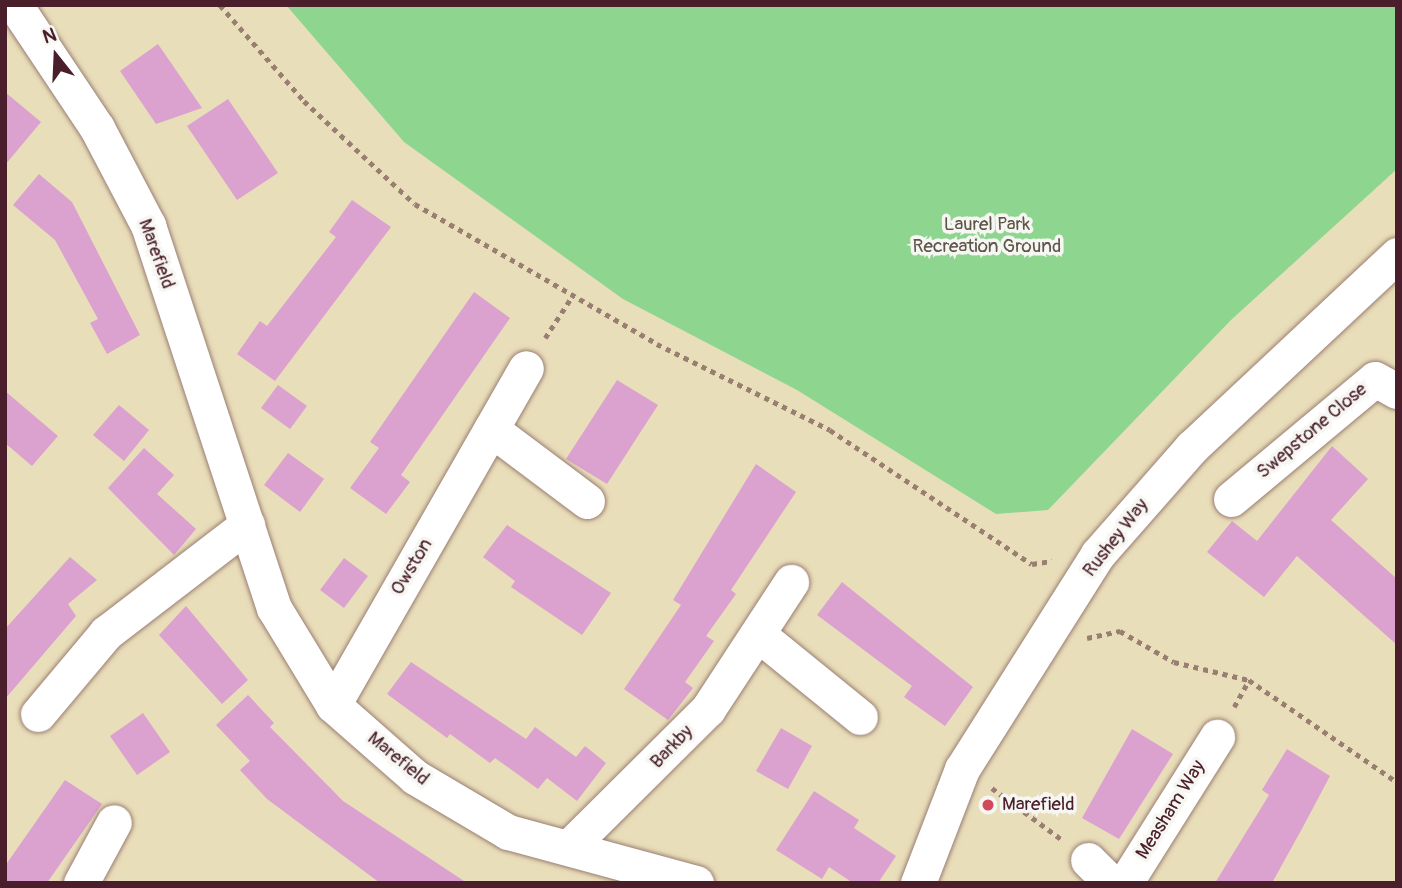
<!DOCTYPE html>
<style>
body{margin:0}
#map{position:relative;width:1402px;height:888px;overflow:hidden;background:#e9deba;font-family:Pangolin,sans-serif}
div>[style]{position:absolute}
.green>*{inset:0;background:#8ed58f}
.building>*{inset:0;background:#dba1cf}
.path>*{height:4.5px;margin-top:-2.25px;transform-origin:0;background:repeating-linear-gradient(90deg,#9a7e72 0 5px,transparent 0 10px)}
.roads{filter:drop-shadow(0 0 2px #9a7e72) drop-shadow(0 0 2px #9a7e72)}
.minor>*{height:35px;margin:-17.5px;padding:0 17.5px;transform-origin:17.5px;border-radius:17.5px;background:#fff}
.dots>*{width:19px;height:19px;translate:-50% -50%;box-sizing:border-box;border:4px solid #f6f6f2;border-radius:50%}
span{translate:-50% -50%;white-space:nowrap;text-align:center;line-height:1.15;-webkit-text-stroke:7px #f6f6f2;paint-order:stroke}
.park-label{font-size:19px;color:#5e5649}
.street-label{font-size:19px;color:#4a1f2b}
.poi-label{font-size:19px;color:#4a1f2b}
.left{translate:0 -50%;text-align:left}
.frame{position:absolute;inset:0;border:7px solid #4a1f2b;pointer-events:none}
.north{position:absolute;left:21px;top:21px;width:70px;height:70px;-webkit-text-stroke:5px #f6f6f2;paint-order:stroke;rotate:342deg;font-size:19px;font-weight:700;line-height:28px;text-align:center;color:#4a1f2b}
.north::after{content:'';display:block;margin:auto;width:24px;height:32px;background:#4a1f2b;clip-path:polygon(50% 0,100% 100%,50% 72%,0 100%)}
</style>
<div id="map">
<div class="green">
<i style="clip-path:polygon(286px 5px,1397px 5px,1397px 169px,1231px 320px,1048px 510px,996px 514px,797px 390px,623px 299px,404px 142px)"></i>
</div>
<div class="building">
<i style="clip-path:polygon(158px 44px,202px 108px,156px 124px,120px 71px)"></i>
<i style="clip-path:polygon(5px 92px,41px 122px,5px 165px)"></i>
<i style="clip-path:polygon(228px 99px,278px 173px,237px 200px,187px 126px)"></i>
<i style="clip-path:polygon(39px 174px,72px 202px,140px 335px,107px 354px,90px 323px,98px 319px,55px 240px,13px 205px)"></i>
<i style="clip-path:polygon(352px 200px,391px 227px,275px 381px,237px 354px,260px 321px,267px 326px,336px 237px,329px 232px)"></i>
<i style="clip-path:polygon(474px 292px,510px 318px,401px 475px,410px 482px,386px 514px,350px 488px,379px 448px,370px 442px)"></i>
<i style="clip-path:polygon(617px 380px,658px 405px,607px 484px,566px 459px)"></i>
<i style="clip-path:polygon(278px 385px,307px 406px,290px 429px,261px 408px)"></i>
<i style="clip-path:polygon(5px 391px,58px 436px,32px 466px,5px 443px)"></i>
<i style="clip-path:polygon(119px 405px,149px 430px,124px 461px,93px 435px)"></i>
<i style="clip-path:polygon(1332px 446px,1368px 479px,1331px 520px,1397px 579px,1397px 645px,1297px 556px,1264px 597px,1207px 552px,1232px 521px,1257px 541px)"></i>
<i style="clip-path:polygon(144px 448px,174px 475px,157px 494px,196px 529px,174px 555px,108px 488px)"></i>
<i style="clip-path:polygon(288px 453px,324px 479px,300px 512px,264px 485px)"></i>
<i style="clip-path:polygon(756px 464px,796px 492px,731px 590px,736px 594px,706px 636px,714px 641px,685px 682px,693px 688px,668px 720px,624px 689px,681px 605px,673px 600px)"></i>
<i style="clip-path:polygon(507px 525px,611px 593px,582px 635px,511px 587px,515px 581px,483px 557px)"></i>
<i style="clip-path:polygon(70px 557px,97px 580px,68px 604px,76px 616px,5px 699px,5px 629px)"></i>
<i style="clip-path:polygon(344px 558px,368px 576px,344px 608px,320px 590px)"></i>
<i style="clip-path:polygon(842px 582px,973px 687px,945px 726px,904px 697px,912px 686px,817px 615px)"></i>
<i style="clip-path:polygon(186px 606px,248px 680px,222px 704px,159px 635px)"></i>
<i style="clip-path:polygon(411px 662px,526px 739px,535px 727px,576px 757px,585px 746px,606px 763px,577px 801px,547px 778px,538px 789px,495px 758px,490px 763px,450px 734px,447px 738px,387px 694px)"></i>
<i style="clip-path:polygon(248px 695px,274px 723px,270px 727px,343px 801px,467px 883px,380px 883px,267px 799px,240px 770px,250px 761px,216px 725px)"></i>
<i style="clip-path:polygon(143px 713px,170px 752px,137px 775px,110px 736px)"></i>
<i style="clip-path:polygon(781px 728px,812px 746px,788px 789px,756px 771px)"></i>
<i style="clip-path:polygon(1132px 729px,1173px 754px,1119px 839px,1082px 818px)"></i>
<i style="clip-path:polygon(1287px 749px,1330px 776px,1304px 825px,1272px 883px,1215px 883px,1269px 795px,1262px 790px)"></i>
<i style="clip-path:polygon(65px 780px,102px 804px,47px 883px,5px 883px,5px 866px)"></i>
<i style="clip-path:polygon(814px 791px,859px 820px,854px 828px,896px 856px,878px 883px,853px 883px,829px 867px,822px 879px,776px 850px)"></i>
</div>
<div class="path">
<i style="left:220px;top:5px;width:128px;rotate:48.8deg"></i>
<i style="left:304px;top:101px;width:151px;rotate:42.9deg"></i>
<i style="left:415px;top:204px;width:280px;rotate:30deg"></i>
<i style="left:657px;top:344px;width:193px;rotate:26.4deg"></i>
<i style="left:830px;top:430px;width:242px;rotate:33.6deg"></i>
<i style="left:1032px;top:564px;width:20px;rotate:-9deg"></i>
<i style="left:545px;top:338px;width:51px;rotate:-56.9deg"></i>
<i style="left:1087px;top:638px;width:34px;rotate:-12deg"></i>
<i style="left:1120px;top:631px;width:62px;rotate:29.9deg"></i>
<i style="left:1174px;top:662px;width:77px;rotate:13.5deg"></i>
<i style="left:1249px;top:680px;width:180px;rotate:34.6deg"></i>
<i style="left:1234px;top:707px;width:31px;rotate:-61deg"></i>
<i style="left:992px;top:788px;width:86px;rotate:36.5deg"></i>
</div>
<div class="roads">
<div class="minor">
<i style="left:15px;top:5px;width:148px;rotate:56.3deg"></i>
<i style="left:97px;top:128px;width:110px;rotate:62.3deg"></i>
<i style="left:148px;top:225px;width:403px;rotate:71.8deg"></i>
<i style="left:274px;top:608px;width:114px;rotate:58.7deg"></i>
<i style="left:333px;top:705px;width:109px;rotate:41.3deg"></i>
<i style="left:415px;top:777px;width:108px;rotate:30.6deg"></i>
<i style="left:508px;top:832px;width:195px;rotate:15.2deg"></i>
<i style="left:491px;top:429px;width:120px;rotate:36.9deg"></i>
<i style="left:1231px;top:499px;width:187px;rotate:-39.8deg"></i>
<i style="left:1375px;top:379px;width:25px;rotate:29deg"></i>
<i style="left:759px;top:635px;width:130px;rotate:39.1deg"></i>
<i style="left:333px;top:705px;width:388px;rotate:-60.2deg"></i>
<i style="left:38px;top:714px;width:106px;rotate:-50deg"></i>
<i style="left:106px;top:633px;width:178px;rotate:-37.5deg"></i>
<i style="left:569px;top:847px;width:196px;rotate:-44.8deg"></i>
<i style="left:708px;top:709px;width:152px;rotate:-56.8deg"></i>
<i style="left:1088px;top:860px;width:33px;rotate:45deg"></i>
<i style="left:81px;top:883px;width:69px;rotate:-61.6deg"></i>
<i style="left:918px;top:883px;width:122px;rotate:-68.9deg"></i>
<i style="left:962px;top:769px;width:254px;rotate:-57.7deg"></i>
<i style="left:1098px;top:554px;width:142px;rotate:-48.7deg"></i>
<i style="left:1192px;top:447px;width:281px;rotate:-43.1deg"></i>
<i style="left:1125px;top:883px;width:173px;rotate:-57.8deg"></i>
</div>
</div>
<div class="dots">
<i style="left:988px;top:805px;background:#d1495b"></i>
</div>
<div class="park-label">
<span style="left:987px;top:236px">Laurel Park<br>Recreation Ground</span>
</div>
<div class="street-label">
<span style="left:156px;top:254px;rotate:70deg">Marefield</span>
<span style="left:1312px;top:431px;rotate:-40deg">Swepstone Close</span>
<span style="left:1116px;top:538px;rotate:-52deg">Rushey Way</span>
<span style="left:412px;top:567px;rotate:-59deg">Owston</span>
<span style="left:672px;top:747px;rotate:-46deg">Barkby</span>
<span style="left:398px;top:759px;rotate:39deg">Marefield</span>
<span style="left:1171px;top:810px;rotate:-58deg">Measham Way</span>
</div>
<div class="poi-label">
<span class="left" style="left:1002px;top:805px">Marefield</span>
</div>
<div class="frame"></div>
<div class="north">N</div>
</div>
